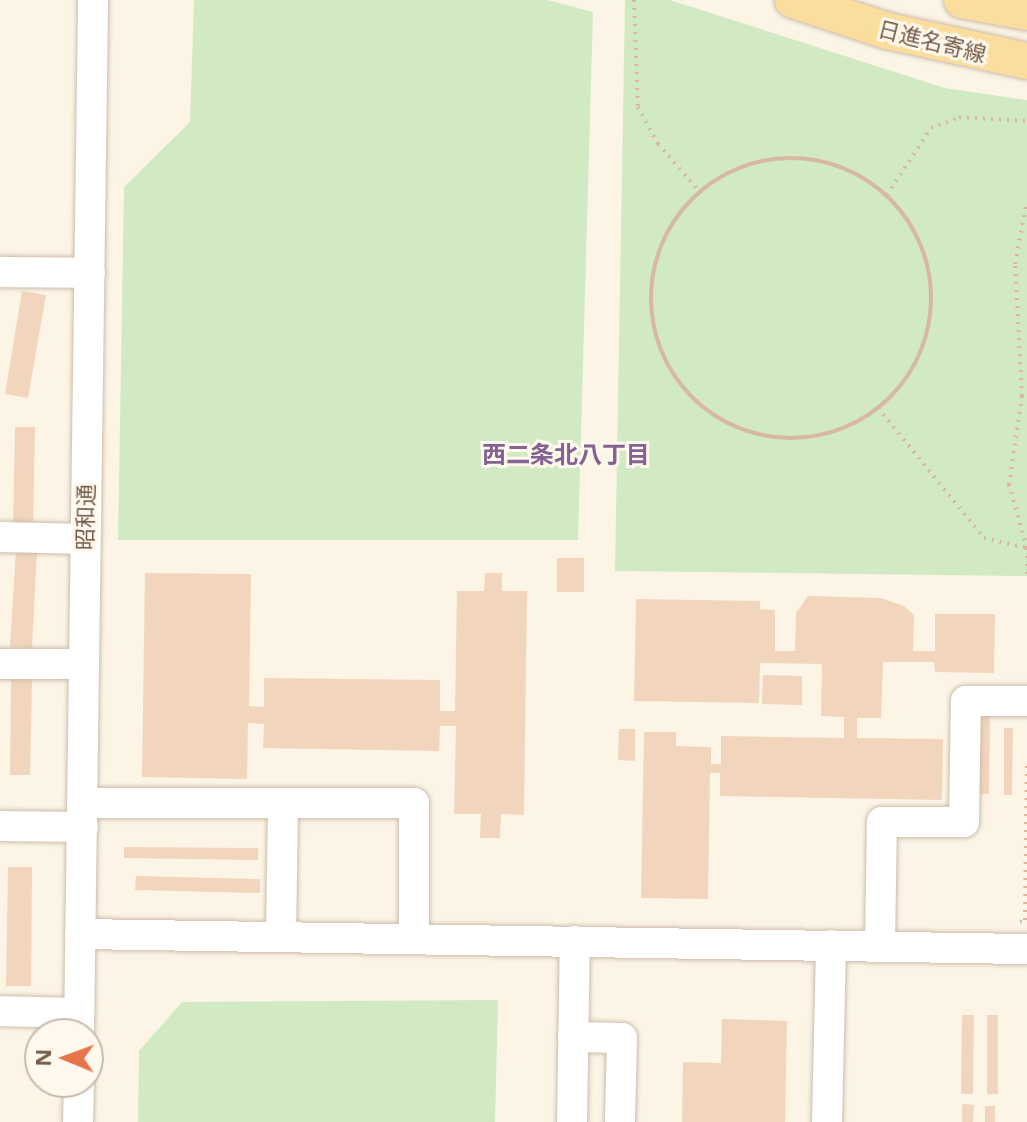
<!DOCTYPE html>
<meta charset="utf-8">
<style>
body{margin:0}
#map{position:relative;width:1027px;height:1122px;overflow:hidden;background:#fcf5e6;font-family:"Noto Sans","Noto Sans JP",sans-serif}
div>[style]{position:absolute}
.green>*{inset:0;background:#d1eac4}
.building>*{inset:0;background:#f2d5bd}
.path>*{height:4px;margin-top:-2px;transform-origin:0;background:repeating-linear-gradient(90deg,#d7b8a0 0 2px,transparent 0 8px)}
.path>.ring{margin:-2px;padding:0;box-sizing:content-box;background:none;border:4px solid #d7b8a0;border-radius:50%}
.roads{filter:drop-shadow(0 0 2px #cebdac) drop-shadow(0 0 2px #cebdac)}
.minor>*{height:30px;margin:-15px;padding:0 15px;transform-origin:15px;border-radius:15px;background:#fff}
.major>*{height:36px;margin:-18px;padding:0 18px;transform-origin:18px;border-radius:18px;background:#fbdd9e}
span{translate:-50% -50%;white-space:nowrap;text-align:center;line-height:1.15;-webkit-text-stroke:6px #fff8ec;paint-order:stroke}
.street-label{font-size:22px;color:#765c4a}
.neighbourhood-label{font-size:24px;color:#856292;font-weight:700}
.north{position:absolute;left:24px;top:1018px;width:80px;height:80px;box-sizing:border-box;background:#fff8ec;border:2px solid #c8baab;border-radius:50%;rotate:271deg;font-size:22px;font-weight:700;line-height:32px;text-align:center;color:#765c4a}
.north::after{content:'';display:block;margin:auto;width:28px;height:36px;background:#e7754a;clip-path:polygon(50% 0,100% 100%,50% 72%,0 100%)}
</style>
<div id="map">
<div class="green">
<i style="clip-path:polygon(194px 0,547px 0,593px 12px,578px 540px,118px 540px,124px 187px,190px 122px)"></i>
<i style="clip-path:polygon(625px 0,670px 0,945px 88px,1027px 100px,1027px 576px,615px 571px)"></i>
<i style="clip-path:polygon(498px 1000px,495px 1122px,138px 1122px,139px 1051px,182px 1002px)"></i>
</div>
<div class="building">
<i style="clip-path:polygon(22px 291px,46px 295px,28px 398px,5px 394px)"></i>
<i style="clip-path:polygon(15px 427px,35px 427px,33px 530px,13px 530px)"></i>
<i style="clip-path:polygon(16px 549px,37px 551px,32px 648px,10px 647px)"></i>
<i style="clip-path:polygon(557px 558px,584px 558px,584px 592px,557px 592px)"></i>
<i style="clip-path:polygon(145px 573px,251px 574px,249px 706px,264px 707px,264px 678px,440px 680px,440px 711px,455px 711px,457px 591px,484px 591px,485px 573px,502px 573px,502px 591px,527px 591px,524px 815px,501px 814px,500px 838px,480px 838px,481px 814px,454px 814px,456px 726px,440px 726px,439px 751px,263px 748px,264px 724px,248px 723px,247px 779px,142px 777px)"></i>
<i style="clip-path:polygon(808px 596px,881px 598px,904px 606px,914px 615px,913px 651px,935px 651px,935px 614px,995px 614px,994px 673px,935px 672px,934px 662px,883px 662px,881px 718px,857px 718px,857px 738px,943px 739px,942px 800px,720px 796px,720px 773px,710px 773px,708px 899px,641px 898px,644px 732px,676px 732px,676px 746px,711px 747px,711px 764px,721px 764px,721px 736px,844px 738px,844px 717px,821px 716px,822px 664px,760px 663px,759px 703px,634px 701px,636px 599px,760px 601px,760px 609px,775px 610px,775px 651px,795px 651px,796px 613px)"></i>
<i style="clip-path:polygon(763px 675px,802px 676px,802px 705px,762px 704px)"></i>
<i style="clip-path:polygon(11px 678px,32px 679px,30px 775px,10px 775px)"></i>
<i style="clip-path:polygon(979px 715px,990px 715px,989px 794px,978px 794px)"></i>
<i style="clip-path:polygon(1004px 728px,1013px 728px,1012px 795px,1004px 795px)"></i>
<i style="clip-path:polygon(619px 729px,635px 729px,635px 761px,618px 760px)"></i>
<i style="clip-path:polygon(124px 847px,258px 848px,258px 860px,124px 858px)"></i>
<i style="clip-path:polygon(8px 867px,32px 867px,31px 986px,6px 986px)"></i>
<i style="clip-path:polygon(136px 876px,260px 879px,260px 893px,135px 890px)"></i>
<i style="clip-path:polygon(962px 1015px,974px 1015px,973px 1094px,961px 1094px)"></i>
<i style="clip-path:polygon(987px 1015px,998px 1015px,998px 1094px,987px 1094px)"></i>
<i style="clip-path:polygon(722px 1019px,787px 1021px,785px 1122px,682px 1122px,683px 1062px,721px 1063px)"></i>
<i style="clip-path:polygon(962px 1104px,974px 1105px,973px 1122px,962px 1122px)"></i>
<i style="clip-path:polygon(985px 1106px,995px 1106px,995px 1122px,985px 1122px)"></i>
</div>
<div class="path">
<i style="left:634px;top:0;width:107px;rotate:87.9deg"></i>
<i style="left:638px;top:107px;width:42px;rotate:61.6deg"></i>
<i style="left:658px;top:144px;width:62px;rotate:48.9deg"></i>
<i class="ring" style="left:651px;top:158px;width:276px;height:276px"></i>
<i style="left:887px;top:195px;width:80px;rotate:-56.7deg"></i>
<i style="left:931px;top:128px;width:30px;rotate:-21deg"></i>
<i style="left:959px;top:117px;width:68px;rotate:3.4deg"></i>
<i style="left:878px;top:408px;width:168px;rotate:50.8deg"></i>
<i style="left:984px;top:538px;width:44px;rotate:13.1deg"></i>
<i style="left:1027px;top:548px;width:29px;rotate:90deg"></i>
<i style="left:1027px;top:548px;width:66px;rotate:-105.9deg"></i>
<i style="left:1009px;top:485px;width:90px;rotate:-81.7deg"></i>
<i style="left:1022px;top:396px;width:132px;rotate:-93deg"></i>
<i style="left:1015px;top:264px;width:64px;rotate:-79.2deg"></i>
<i style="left:1020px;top:922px;width:5px;rotate:-22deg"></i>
<i style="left:1025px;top:920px;width:154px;rotate:-89.3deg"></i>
</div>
<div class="roads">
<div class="minor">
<i style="left:0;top:272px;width:90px;rotate:0.6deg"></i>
<i style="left:0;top:537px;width:85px;rotate:1.3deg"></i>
<i style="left:0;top:664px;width:84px"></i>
<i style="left:82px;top:803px;width:332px"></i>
<i style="left:414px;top:803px;width:135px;rotate:90deg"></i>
<i style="left:0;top:826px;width:83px;rotate:0.7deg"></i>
<i style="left:80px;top:934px;width:947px;rotate:0.91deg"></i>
<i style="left:281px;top:936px;width:133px;rotate:-89.1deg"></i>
<i style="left:880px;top:946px;width:124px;rotate:-89.1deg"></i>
<i style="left:882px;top:822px;width:82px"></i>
<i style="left:964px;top:822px;width:121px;rotate:-89.1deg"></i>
<i style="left:966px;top:701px;width:61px"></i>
<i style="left:0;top:1011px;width:79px;rotate:1.5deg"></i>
<i style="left:79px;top:1034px;width:1034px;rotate:-89.22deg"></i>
<i style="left:573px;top:1037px;width:49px;rotate:1.2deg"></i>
<i style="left:622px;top:1038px;width:84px;rotate:91.4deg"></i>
<i style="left:78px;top:1122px;width:40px;rotate:-88.6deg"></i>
<i style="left:572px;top:1122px;width:181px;rotate:-89.1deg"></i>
<i style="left:827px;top:1122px;width:177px;rotate:-88.7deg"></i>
</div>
<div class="major">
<i style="left:793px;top:0;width:100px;rotate:18.1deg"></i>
<i style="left:888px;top:31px;width:142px;rotate:12.2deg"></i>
<i style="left:962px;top:0;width:66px;rotate:10.5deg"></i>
</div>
</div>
<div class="street-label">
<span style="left:932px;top:41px;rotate:14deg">日進名寄線</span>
<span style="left:85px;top:517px;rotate:-89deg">昭和通</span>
</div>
<div class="neighbourhood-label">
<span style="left:566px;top:454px">西二条北八丁目</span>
</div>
<div class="north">N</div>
</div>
